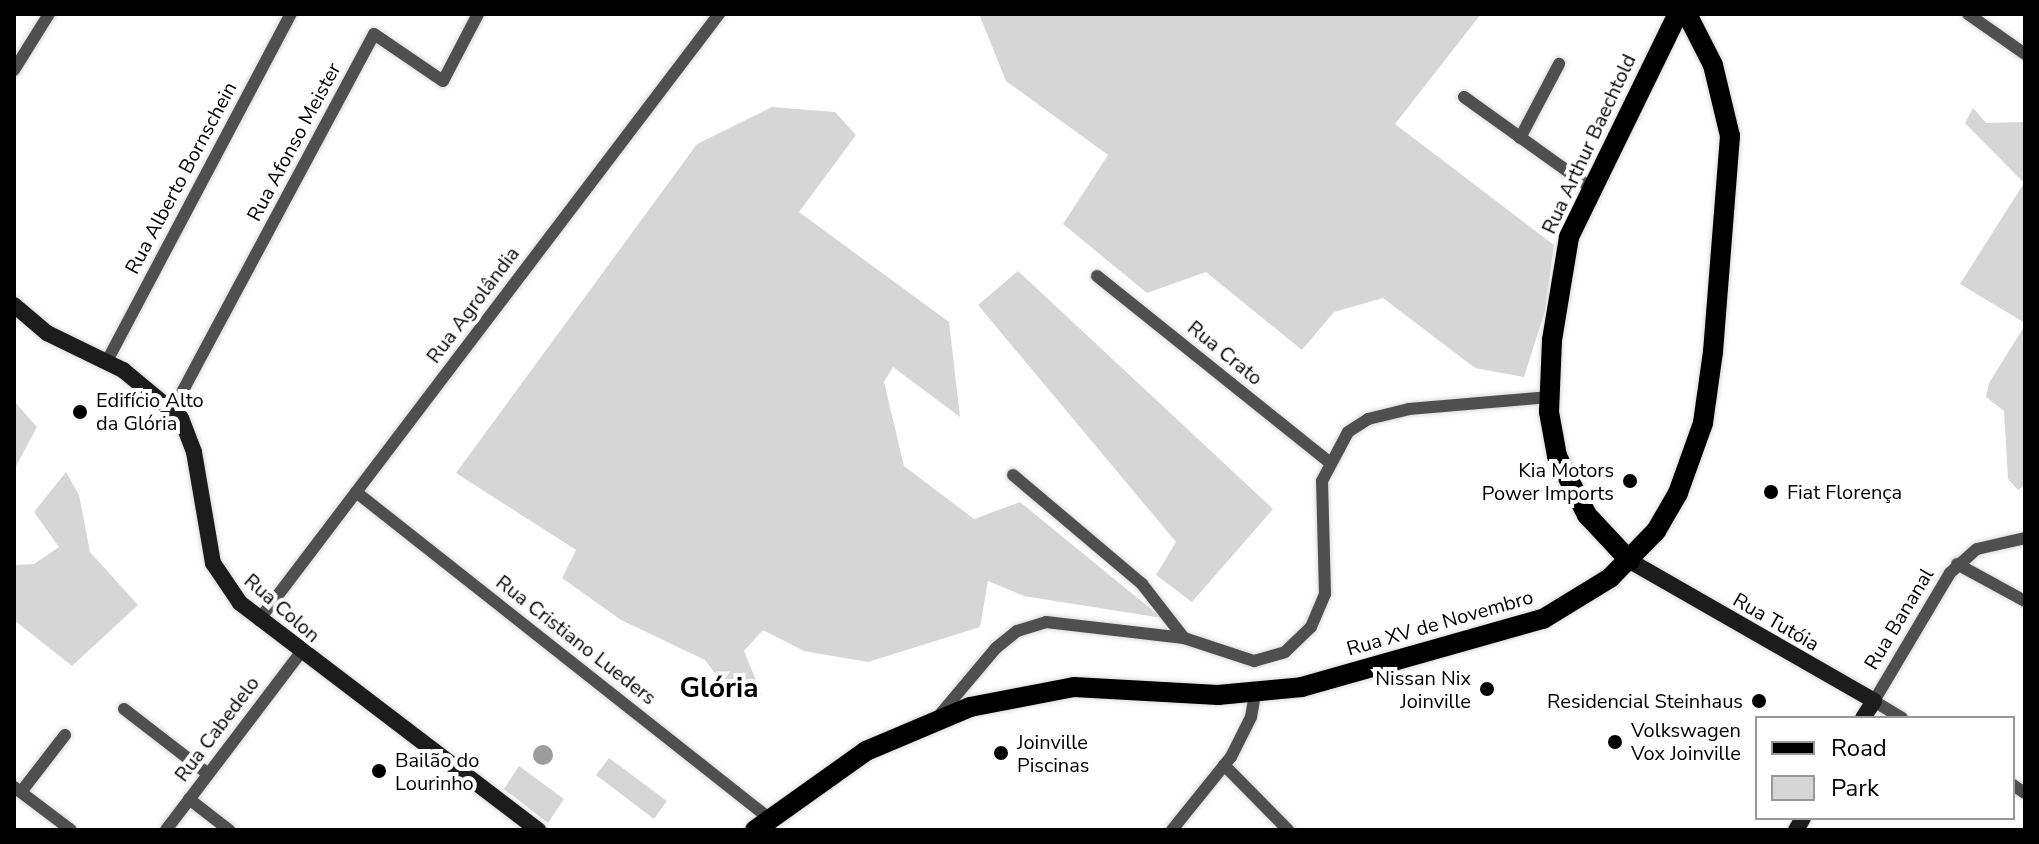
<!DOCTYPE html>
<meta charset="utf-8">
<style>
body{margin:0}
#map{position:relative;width:2039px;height:844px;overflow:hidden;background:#fff;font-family:"Nunito Sans",sans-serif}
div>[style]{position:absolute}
.green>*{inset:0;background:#d6d6d6}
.water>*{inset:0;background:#9d9d9d}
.round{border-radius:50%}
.roads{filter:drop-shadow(0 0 2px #dbdbdb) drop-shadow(0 0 2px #dbdbdb)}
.street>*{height:12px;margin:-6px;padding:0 6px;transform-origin:6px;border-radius:6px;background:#4f4f4f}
.secondary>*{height:16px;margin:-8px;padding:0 8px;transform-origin:8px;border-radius:8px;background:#1c1c1c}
.primary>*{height:20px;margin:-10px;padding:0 10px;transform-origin:10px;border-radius:10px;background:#000}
.dots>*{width:22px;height:22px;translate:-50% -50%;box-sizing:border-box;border:4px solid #fff;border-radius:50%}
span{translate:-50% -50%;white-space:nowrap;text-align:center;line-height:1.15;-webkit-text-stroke:8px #fff;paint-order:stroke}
.street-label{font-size:20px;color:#000}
.poi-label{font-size:20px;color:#000}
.left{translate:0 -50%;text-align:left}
.right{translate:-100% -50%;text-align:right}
.district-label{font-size:28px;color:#000;font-weight:700}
.frame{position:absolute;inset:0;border:16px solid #000;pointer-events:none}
.legend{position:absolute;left:1755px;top:716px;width:260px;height:104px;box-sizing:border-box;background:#fff;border:2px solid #999;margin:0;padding:10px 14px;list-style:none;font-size:24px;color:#000}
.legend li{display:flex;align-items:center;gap:16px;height:40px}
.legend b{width:40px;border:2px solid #999}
</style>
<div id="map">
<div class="green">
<i style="clip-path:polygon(979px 14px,1481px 14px,1395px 124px,1554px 245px,1545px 311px,1524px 377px,1475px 368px,1383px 298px,1334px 312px,1302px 350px,1206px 272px,1147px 293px,1063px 224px,1108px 155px,1006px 81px)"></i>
<i style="clip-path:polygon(772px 107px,835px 112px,856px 135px,799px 212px,949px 322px,960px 417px,893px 367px,884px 382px,904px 466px,974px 519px,1020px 502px,1162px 618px,1024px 596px,988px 581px,980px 627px,868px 662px,804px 651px,763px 630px,744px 651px,762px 695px,725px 687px,705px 660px,621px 620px,562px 578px,576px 550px,456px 473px,697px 144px)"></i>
<i style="clip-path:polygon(1973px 108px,1986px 123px,2025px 122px,2025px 323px,1960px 284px,2024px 183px,1965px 123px)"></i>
<i style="clip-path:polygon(1018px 271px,1273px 509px,1192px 602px,1156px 575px,1176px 542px,978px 305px)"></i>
<i style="clip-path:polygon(2025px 325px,2025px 485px,2018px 490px,2008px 479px,2004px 411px,1986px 397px,1989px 383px)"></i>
<i style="clip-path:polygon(14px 401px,37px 427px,14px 470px)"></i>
<i style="clip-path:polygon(66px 472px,79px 495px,90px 552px,138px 605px,72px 666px,14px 620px,14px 565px,34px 564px,59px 547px,34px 512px)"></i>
<i style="clip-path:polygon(609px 758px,667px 801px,654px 819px,596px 775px)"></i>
<i style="clip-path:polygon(519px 766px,564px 799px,548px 823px,504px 789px)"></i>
</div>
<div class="water">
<i class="round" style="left:533px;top:745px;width:20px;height:20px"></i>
</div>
<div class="roads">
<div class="street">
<i style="left:1968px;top:14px;width:70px;rotate:35.1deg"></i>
<i style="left:14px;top:70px;width:66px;rotate:-58deg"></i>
<i style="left:1464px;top:97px;width:156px;rotate:35.6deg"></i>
<i style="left:1520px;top:138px;width:84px;rotate:-62.2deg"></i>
<i style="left:1097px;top:276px;width:297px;rotate:38.7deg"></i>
<i style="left:107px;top:361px;width:393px;rotate:-62.1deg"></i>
<i style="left:173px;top:409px;width:425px;rotate:-61.8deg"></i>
<i style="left:374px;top:34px;width:83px;rotate:34.3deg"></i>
<i style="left:443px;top:81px;width:76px;rotate:-62.4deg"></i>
<i style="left:1013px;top:475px;width:169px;rotate:40.2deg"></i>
<i style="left:1142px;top:584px;width:68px;rotate:52.1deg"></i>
<i style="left:356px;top:492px;width:528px;rotate:38.3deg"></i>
<i style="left:1957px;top:564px;width:77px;rotate:28.6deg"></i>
<i style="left:259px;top:620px;width:761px;rotate:-52.8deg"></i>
<i style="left:124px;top:709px;width:106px;rotate:37.7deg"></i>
<i style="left:937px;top:718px;width:92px;rotate:-49.9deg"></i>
<i style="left:996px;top:648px;width:27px;rotate:-39deg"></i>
<i style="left:1017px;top:631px;width:30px;rotate:-17deg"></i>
<i style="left:1046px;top:622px;width:139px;rotate:6.6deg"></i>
<i style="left:1184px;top:638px;width:74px;rotate:18.2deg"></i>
<i style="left:1254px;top:661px;width:32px;rotate:-16deg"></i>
<i style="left:1285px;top:652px;width:36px;rotate:-44deg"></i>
<i style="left:1311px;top:627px;width:36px;rotate:-67deg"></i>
<i style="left:1325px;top:594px;width:113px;rotate:-91.5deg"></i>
<i style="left:1322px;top:481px;width:55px;rotate:-62deg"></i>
<i style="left:1348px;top:432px;width:24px;rotate:-33deg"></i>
<i style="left:1368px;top:419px;width:42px;rotate:-13.7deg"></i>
<i style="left:1409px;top:409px;width:141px;rotate:-4.9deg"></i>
<i style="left:1902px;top:718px;width:33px;rotate:-149deg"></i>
<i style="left:1874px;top:701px;width:149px;rotate:-59.3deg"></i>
<i style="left:1950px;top:573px;width:36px;rotate:-42deg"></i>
<i style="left:1977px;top:549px;width:49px;rotate:-12.9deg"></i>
<i style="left:1224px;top:765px;width:91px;rotate:45.4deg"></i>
<i style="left:2013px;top:785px;width:14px;rotate:34deg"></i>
<i style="left:14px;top:787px;width:71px;rotate:37deg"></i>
<i style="left:21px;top:792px;width:72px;rotate:-52.3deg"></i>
<i style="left:189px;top:799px;width:51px;rotate:37.8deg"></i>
<i style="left:166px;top:830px;width:223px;rotate:-52.8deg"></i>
<i style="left:1172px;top:830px;width:94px;rotate:-51.1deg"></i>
<i style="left:1231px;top:757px;width:45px;rotate:-63.4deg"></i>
<i style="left:1251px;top:717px;width:23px;rotate:-80deg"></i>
</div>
<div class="secondary">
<i style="left:14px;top:305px;width:43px;rotate:40.3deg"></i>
<i style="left:47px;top:333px;width:85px;rotate:26deg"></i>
<i style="left:123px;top:370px;width:75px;rotate:39.6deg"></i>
<i style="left:181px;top:418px;width:36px;rotate:69deg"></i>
<i style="left:194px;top:452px;width:113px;rotate:80.3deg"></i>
<i style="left:213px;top:563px;width:48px;rotate:56deg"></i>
<i style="left:240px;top:603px;width:375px;rotate:37.3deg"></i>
<i style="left:1630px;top:561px;width:281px;rotate:29.8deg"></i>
<i style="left:1874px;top:701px;width:20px;rotate:123deg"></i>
<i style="left:1796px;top:830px;width:14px;rotate:-60deg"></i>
</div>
<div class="primary">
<i style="left:1630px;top:561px;width:63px;rotate:-133.1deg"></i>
<i style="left:1587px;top:515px;width:66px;rotate:-117deg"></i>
<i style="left:1557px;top:456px;width:45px;rotate:-100.3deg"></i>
<i style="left:1549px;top:412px;width:72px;rotate:-87.6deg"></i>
<i style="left:1552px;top:340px;width:104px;rotate:-80.6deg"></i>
<i style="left:1569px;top:237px;width:248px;rotate:-64deg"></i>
<i style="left:755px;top:830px;width:136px;rotate:-35.4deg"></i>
<i style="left:866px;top:751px;width:113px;rotate:-22.9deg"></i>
<i style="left:970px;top:707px;width:106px;rotate:-10.9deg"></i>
<i style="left:1074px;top:687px;width:144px;rotate:3.2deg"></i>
<i style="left:1218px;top:695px;width:84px;rotate:-5.4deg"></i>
<i style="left:1302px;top:687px;width:250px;rotate:-15.8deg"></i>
<i style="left:1543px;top:619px;width:79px;rotate:-31.5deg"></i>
<i style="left:1610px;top:578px;width:66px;rotate:-45.6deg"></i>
<i style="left:1656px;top:531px;width:44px;rotate:-59.9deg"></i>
<i style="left:1678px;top:493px;width:74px;rotate:-70.3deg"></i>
<i style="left:1703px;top:423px;width:72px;rotate:-82deg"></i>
<i style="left:1713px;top:352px;width:217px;rotate:-85.5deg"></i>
<i style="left:1730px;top:136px;width:73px;rotate:-103.5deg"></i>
<i style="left:1713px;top:65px;width:57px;rotate:-117deg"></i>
</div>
</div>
<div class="dots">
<i style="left:80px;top:412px;background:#000"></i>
<i style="left:1630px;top:481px;background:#000"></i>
<i style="left:1771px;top:492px;background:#000"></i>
<i style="left:1487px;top:689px;background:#000"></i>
<i style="left:1759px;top:701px;background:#000"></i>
<i style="left:1615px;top:742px;background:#000"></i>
<i style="left:1001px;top:753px;background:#000"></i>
<i style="left:379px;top:771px;background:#000"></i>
</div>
<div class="street-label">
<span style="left:294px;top:142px;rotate:-62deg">Rua Afonso Meister</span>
<span style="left:1589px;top:144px;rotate:-65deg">Rua Arthur Baechtold</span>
<span style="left:181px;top:178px;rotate:-62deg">Rua Alberto Bornschein</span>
<span style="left:473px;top:305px;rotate:-53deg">Rua Agrolândia</span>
<span style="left:1225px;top:353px;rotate:39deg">Rua Crato</span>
<span style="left:282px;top:608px;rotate:41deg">Rua Colon</span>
<span style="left:1899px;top:619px;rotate:-59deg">Rua Bananal</span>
<span style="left:1776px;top:622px;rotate:30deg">Rua Tutóia</span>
<span style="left:1440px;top:623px;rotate:-16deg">Rua XV de Novembro</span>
<span style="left:576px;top:640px;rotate:38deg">Rua Cristiano Lueders</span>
<span style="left:217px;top:729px;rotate:-53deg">Rua Cabedelo</span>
</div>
<div class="poi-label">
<span class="left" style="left:96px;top:412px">Edifício Alto<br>da Glória</span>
<span class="right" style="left:1614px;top:482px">Kia Motors<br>Power Imports</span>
<span class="left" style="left:1787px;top:492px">Fiat Florença</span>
<span class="right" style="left:1471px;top:690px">Nissan Nix<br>Joinville</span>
<span class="right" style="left:1743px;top:701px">Residencial Steinhaus</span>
<span class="left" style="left:1631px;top:742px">Volkswagen<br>Vox Joinville</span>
<span class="left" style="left:1017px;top:754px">Joinville<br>Piscinas</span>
<span class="left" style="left:395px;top:772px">Bailão do<br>Lourinho</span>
</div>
<div class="district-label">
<span style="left:719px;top:688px">Glória</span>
</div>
<div class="frame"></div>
<ul class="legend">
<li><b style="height:10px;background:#000"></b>Road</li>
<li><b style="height:22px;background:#d6d6d6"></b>Park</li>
</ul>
</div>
